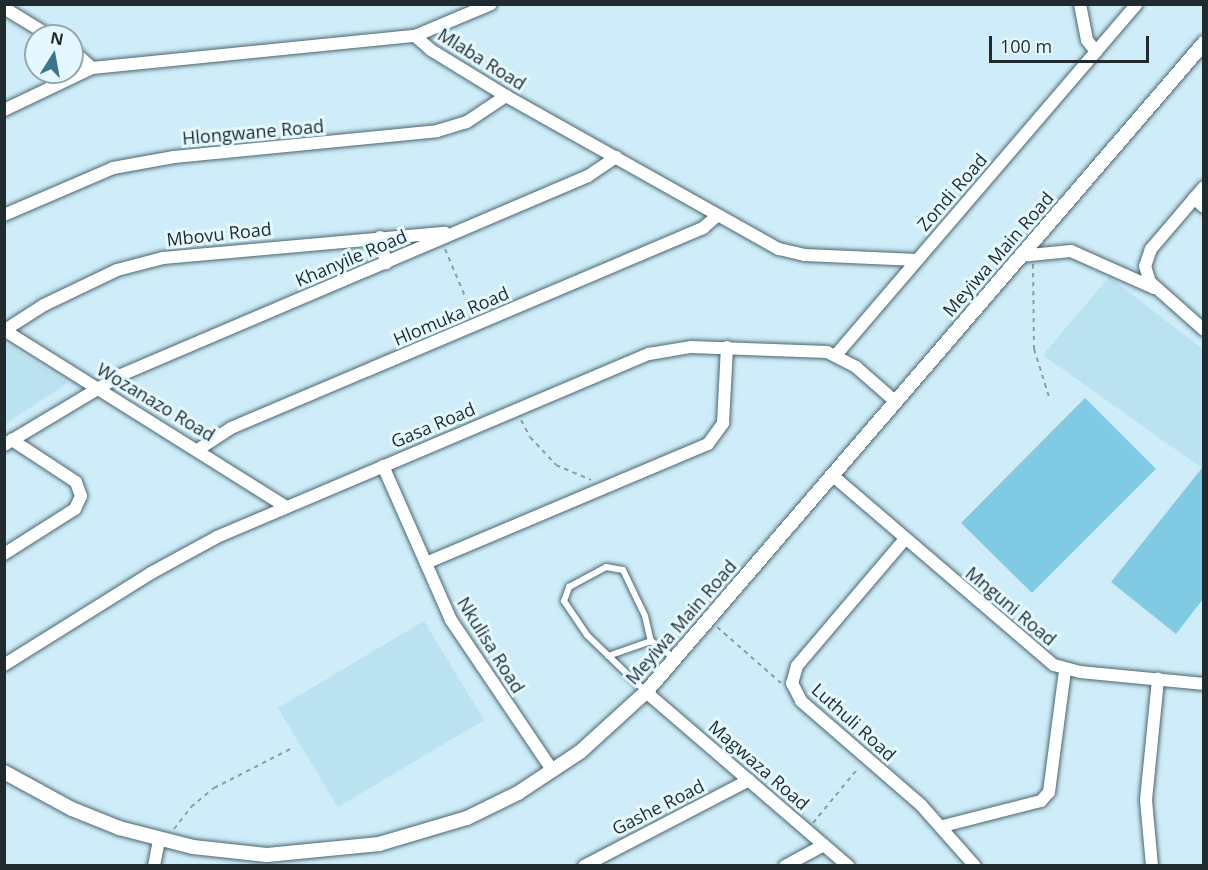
<!DOCTYPE html>
<style>
body{margin:0}
#map{position:relative;width:1208px;height:870px;overflow:hidden;background:#ceedf8;font-family:"Open Sans",sans-serif}
div>[style]{position:absolute}
.built>*{inset:0;background:#bae2f0}
.green>*{inset:0;background:#81cae3}
.path>*{height:2px;margin-top:-1px;transform-origin:0;background:repeating-linear-gradient(90deg,#88a0a8 0 4.5px,transparent 0 9px)}
.roads{filter:drop-shadow(0 0 2px #4b6670) drop-shadow(0 0 2px #4b6670)}
.service>*{height:6px;margin:-3px;padding:0 3px;transform-origin:3px;border-radius:3px;background:#fff}
.minor>*{height:12px;margin:-6px;padding:0 6px;transform-origin:6px;border-radius:6px;background:#fff}
.tertiary>*{height:14px;margin:-7px;padding:0 7px;transform-origin:7px;border-radius:7px;background:#fff}
span{translate:-50% -50%;white-space:nowrap;text-align:center;line-height:1.15;-webkit-text-stroke:6px #e5f8ff;paint-order:stroke}
.street-label{font-size:18px;color:#1f2b2f}
.frame{position:absolute;inset:0;border:6px solid #1f2b2f;pointer-events:none}
.north{position:absolute;left:24px;top:24px;width:60px;height:60px;box-sizing:border-box;background:#e5f8ff;border:2px solid #96a6ac;border-radius:50%;rotate:11deg;font-size:16px;font-weight:700;line-height:24px;text-align:center;color:#1f2b2f}
.north::after{content:'';display:block;margin:auto;width:21px;height:27px;background:#38778b;clip-path:polygon(50% 0,100% 100%,50% 72%,0 100%)}
.scale{position:absolute;left:989px;top:36px;width:160px;height:27px;box-sizing:border-box;border:3px solid #1f2b2f;border-top:0;padding-left:8px;font-size:18px;line-height:21px;white-space:nowrap;color:#1f2b2f;-webkit-text-stroke:4px #e5f8ff;paint-order:stroke}
</style>
<div id="map">
<div class="built">
<i style="clip-path:polygon(1109px 277px,1203px 349px,1203px 469px,1043px 355px)"></i>
<i style="clip-path:polygon(5px 343px,68px 383px,5px 424px,4px 424px)"></i>
<i style="clip-path:polygon(424px 621px,484px 720px,338px 807px,278px 708px)"></i>
</div>
<div class="green">
<i style="clip-path:polygon(1085px 398px,1156px 469px,1032px 593px,961px 523px)"></i>
<i style="clip-path:polygon(1202px 468px,1203px 599px,1176px 634px,1111px 582px)"></i>
</div>
<div class="path">
<i style="left:445px;top:249px;width:69px;rotate:67.1deg"></i>
<i style="left:1033px;top:264px;width:85px;rotate:89.3deg"></i>
<i style="left:1034px;top:349px;width:50px;rotate:72.6deg"></i>
<i style="left:521px;top:420px;width:19px;rotate:62deg"></i>
<i style="left:530px;top:437px;width:38px;rotate:47deg"></i>
<i style="left:556px;top:465px;width:38px;rotate:23deg"></i>
<i style="left:717px;top:627px;width:85px;rotate:41.2deg"></i>
<i style="left:813px;top:823px;width:72px;rotate:-50.6deg"></i>
<i style="left:174px;top:829px;width:28px;rotate:-52deg"></i>
<i style="left:191px;top:807px;width:30px;rotate:-40deg"></i>
<i style="left:214px;top:788px;width:90px;rotate:-27.1deg"></i>
</div>
<div class="roads">
<div class="service">
<i style="left:608px;top:656px;width:46px;rotate:-19.2deg"></i>
<i style="left:646px;top:692px;width:82px;rotate:-136deg"></i>
<i style="left:587px;top:635px;width:41px;rotate:-124.1deg"></i>
<i style="left:564px;top:601px;width:15px;rotate:-70deg"></i>
<i style="left:569px;top:587px;width:42px;rotate:-28.4deg"></i>
<i style="left:606px;top:567px;width:17px;rotate:10deg"></i>
<i style="left:623px;top:570px;width:51px;rotate:64.4deg"></i>
<i style="left:645px;top:616px;width:26px;rotate:77deg"></i>
<i style="left:651px;top:641px;width:29px;rotate:36deg"></i>
</div>
<div class="minor">
<i style="left:1080px;top:4px;width:37px;rotate:79deg"></i>
<i style="left:1087px;top:40px;width:15px;rotate:53deg"></i>
<i style="left:4px;top:8px;width:54px;rotate:31.3deg"></i>
<i style="left:415px;top:36px;width:82px;rotate:-22.8deg"></i>
<i style="left:72px;top:50px;width:27px;rotate:42deg"></i>
<i style="left:4px;top:110px;width:98px;rotate:-25.5deg"></i>
<i style="left:92px;top:68px;width:325px;rotate:-5.7deg"></i>
<i style="left:415px;top:36px;width:21px;rotate:41deg"></i>
<i style="left:431px;top:50px;width:88px;rotate:31.5deg"></i>
<i style="left:506px;top:96px;width:313px;rotate:29.3deg"></i>
<i style="left:779px;top:249px;width:27px;rotate:13deg"></i>
<i style="left:805px;top:255px;width:112px;rotate:2.6deg"></i>
<i style="left:1204px;top:187px;width:82px;rotate:130.5deg"></i>
<i style="left:1151px;top:249px;width:18px;rotate:109deg"></i>
<i style="left:1145px;top:266px;width:17px;rotate:73deg"></i>
<i style="left:1150px;top:282px;width:72px;rotate:41.6deg"></i>
<i style="left:1194px;top:198px;width:13px;rotate:42deg"></i>
<i style="left:4px;top:215px;width:119px;rotate:-23.3deg"></i>
<i style="left:113px;top:168px;width:62px;rotate:-10.2deg"></i>
<i style="left:174px;top:157px;width:264px;rotate:-5.6deg"></i>
<i style="left:437px;top:131px;width:31px;rotate:-17deg"></i>
<i style="left:467px;top:122px;width:47px;rotate:-33.7deg"></i>
<i style="left:380px;top:237px;width:27px;rotate:77deg"></i>
<i style="left:1020px;top:256px;width:51px;rotate:-5.6deg"></i>
<i style="left:1071px;top:251px;width:91px;rotate:24deg"></i>
<i style="left:4px;top:330px;width:333px;rotate:32.1deg"></i>
<i style="left:5px;top:330px;width:46px;rotate:-32.7deg"></i>
<i style="left:44px;top:305px;width:81px;rotate:-25.6deg"></i>
<i style="left:117px;top:270px;width:48px;rotate:-14.6deg"></i>
<i style="left:163px;top:258px;width:283px;rotate:-5.1deg"></i>
<i style="left:836px;top:355px;width:462px;rotate:-49.4deg"></i>
<i style="left:4px;top:445px;width:136px;rotate:-30.9deg"></i>
<i style="left:121px;top:375px;width:508px;rotate:-23.08deg"></i>
<i style="left:588px;top:176px;width:34px;rotate:-34deg"></i>
<i style="left:199px;top:449px;width:38px;rotate:-33deg"></i>
<i style="left:231px;top:428px;width:513px;rotate:-22.96deg"></i>
<i style="left:703px;top:228px;width:18px;rotate:-41deg"></i>
<i style="left:383px;top:466px;width:168px;rotate:66.2deg"></i>
<i style="left:451px;top:620px;width:182px;rotate:56deg"></i>
<i style="left:832px;top:475px;width:292px;rotate:40.6deg"></i>
<i style="left:1054px;top:665px;width:27px;rotate:15deg"></i>
<i style="left:1080px;top:672px;width:125px;rotate:5.5deg"></i>
<i style="left:905px;top:539px;width:167px;rotate:130.4deg"></i>
<i style="left:797px;top:666px;width:18px;rotate:106deg"></i>
<i style="left:792px;top:683px;width:20px;rotate:63deg"></i>
<i style="left:801px;top:701px;width:159px;rotate:40.9deg"></i>
<i style="left:921px;top:805px;width:81px;rotate:48.5deg"></i>
<i style="left:4px;top:554px;width:84px;rotate:-32.4deg"></i>
<i style="left:75px;top:509px;width:14px;rotate:-65deg"></i>
<i style="left:81px;top:496px;width:15px;rotate:-110deg"></i>
<i style="left:76px;top:482px;width:77px;rotate:-146.7deg"></i>
<i style="left:426px;top:563px;width:306px;rotate:-22.9deg"></i>
<i style="left:708px;top:444px;width:26px;rotate:-54deg"></i>
<i style="left:723px;top:423px;width:76px;rotate:-87deg"></i>
<i style="left:4px;top:665px;width:173px;rotate:-32deg"></i>
<i style="left:151px;top:573px;width:75px;rotate:-28.6deg"></i>
<i style="left:217px;top:537px;width:469px;rotate:-23deg"></i>
<i style="left:649px;top:354px;width:43px;rotate:-9.5deg"></i>
<i style="left:691px;top:347px;width:136px;rotate:2.1deg"></i>
<i style="left:827px;top:352px;width:33px;rotate:27deg"></i>
<i style="left:856px;top:367px;width:52px;rotate:41.1deg"></i>
<i style="left:646px;top:692px;width:267px;rotate:40.7deg"></i>
<i style="left:943px;top:826px;width:101px;rotate:-14.3deg"></i>
<i style="left:1041px;top:801px;width:12px;rotate:-48deg"></i>
<i style="left:1049px;top:792px;width:123px;rotate:-82.5deg"></i>
<i style="left:154px;top:866px;width:26px;rotate:-79deg"></i>
<i style="left:584px;top:866px;width:186px;rotate:-27.5deg"></i>
<i style="left:785px;top:866px;width:44px;rotate:-28.3deg"></i>
<i style="left:1152px;top:866px;width:66px;rotate:-95.2deg"></i>
<i style="left:1146px;top:800px;width:122px;rotate:-84.3deg"></i>
</div>
<div class="tertiary">
<i style="left:4px;top:772px;width:77px;rotate:28.6deg"></i>
<i style="left:72px;top:809px;width:51px;rotate:22deg"></i>
<i style="left:119px;top:828px;width:76px;rotate:14.4deg"></i>
<i style="left:193px;top:847px;width:74px;rotate:6.2deg"></i>
<i style="left:267px;top:855px;width:113px;rotate:-5.6deg"></i>
<i style="left:379px;top:844px;width:92px;rotate:-16.5deg"></i>
<i style="left:467px;top:818px;width:57px;rotate:-26.1deg"></i>
<i style="left:518px;top:793px;width:74px;rotate:-33.5deg"></i>
<i style="left:580px;top:752px;width:89px;rotate:-42.3deg"></i>
<i style="left:646px;top:692px;width:856px;rotate:-49.31deg"></i>
</div>
</div>
<div class="street-label">
<span style="left:482px;top:59px;rotate:32deg">Mlaba Road</span>
<span style="left:253px;top:132px;rotate:-5deg">Hlongwane Road</span>
<span style="left:952px;top:192px;rotate:-49deg">Zondi Road</span>
<span style="left:219px;top:234px;rotate:-6deg">Mbovu Road</span>
<span style="left:998px;top:254px;rotate:-49deg">Meyiwa Main Road</span>
<span style="left:351px;top:258px;rotate:-23deg">Khanyile Road</span>
<span style="left:451px;top:316px;rotate:-23deg">Hlomuka Road</span>
<span style="left:156px;top:402px;rotate:31deg">Wozanazo Road</span>
<span style="left:433px;top:425px;rotate:-23deg">Gasa Road</span>
<span style="left:1011px;top:606px;rotate:40deg">Mnguni Road</span>
<span style="left:681px;top:622px;rotate:-49deg">Meyiwa Main Road</span>
<span style="left:491px;top:645px;rotate:58deg">Nkulisa Road</span>
<span style="left:854px;top:722px;rotate:42deg">Luthuli Road</span>
<span style="left:759px;top:765px;rotate:41deg">Magwaza Road</span>
<span style="left:658px;top:807px;rotate:-27deg">Gashe Road</span>
</div>
<div class="frame"></div>
<div class="north">N</div>
<div class="scale">100 m</div>
</div>
